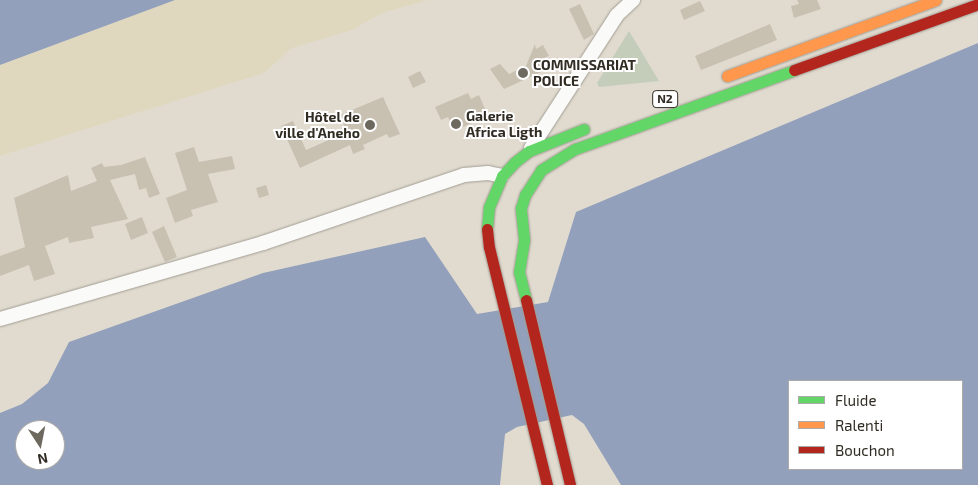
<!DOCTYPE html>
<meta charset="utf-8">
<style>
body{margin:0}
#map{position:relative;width:978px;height:485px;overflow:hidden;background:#e1dbcf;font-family:"Exo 2",sans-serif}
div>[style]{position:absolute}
.green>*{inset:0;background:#c3cdba}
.sand>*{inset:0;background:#e0d8be}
.water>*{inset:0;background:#93a0bb}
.building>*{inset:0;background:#c8c1b2}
.roads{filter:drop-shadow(0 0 1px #a29d94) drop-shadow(0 0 1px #a29d94)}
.street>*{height:14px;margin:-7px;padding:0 7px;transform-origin:7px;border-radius:7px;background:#fafaf8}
.fast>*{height:11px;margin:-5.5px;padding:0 5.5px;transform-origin:5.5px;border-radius:5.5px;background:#63d668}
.slow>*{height:11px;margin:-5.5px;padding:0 5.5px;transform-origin:5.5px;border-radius:5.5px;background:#ff974d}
.jam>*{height:11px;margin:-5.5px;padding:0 5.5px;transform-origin:5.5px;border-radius:5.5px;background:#b3261e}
.dots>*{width:14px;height:14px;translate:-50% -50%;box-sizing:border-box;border:2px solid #fff;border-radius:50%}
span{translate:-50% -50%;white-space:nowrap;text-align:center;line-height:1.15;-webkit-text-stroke:4px #fff;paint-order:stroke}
.shield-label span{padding:1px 4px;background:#fff;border:1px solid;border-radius:4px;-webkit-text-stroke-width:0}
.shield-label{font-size:12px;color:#302c23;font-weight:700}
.poi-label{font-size:14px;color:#302c23;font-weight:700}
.left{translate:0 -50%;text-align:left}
.right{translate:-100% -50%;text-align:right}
.legend{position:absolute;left:788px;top:380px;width:175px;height:90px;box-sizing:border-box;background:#fff;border:1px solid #acaba7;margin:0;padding:6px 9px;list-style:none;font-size:15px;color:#302c23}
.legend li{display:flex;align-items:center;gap:10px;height:25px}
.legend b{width:25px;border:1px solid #acaba7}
.north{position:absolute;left:15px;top:420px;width:50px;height:50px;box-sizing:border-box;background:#fff;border:1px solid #acaba7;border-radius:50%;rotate:169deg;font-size:14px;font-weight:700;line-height:20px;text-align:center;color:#302c23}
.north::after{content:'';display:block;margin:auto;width:18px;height:22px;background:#6e695f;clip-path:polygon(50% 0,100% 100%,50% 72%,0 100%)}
</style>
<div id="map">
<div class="green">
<i style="clip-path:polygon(629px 31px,659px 81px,599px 87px,597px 83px)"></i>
</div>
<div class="sand">
<i style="clip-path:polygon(175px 0,428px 0,382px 13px,352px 30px,292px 48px,264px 73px,0 156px,0 65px)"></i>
</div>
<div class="water">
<i style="clip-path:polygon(0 0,175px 0,0 65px)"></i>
<i style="clip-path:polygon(evenodd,978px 43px,978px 485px,621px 485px,584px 424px,572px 415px,517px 427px,505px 434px,500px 485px,0 485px,0 413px,22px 404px,48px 383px,69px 342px,263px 273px,425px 237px,477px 314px,548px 302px,576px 212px,978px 43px,789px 381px,962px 381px,962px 469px,789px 469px,789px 381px,978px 43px,25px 430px,55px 430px,55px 460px,25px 460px,25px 430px)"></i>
</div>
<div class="building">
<i style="clip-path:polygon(797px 0,817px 0,821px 9px,794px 18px,791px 6px,799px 4px)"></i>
<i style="clip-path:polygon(700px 1px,705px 11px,684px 20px,680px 10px)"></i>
<i style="clip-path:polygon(580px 4px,594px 34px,584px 40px,569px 9px)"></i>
<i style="clip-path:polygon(770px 24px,777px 40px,701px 70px,695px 56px)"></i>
<i style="clip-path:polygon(535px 44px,536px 49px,543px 45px,549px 56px,539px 60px,541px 72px,504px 89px,490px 69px,500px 64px,509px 74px,526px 66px)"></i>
<i style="clip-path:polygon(420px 71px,426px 82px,413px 88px,408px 77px)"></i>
<i style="clip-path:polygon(468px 93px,471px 99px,479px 95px,488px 116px,454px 131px,448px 117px,441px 120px,435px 107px)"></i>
<i style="clip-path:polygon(383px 97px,400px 134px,389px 138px,387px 134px,363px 145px,365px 149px,353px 154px,350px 145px,300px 168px,281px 126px,293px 121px,306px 150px,347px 132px,340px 115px)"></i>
<i style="clip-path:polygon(194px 147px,199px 162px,232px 156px,235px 169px,208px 174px,218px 202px,191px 210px,193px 216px,175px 223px,166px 198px,187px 190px,175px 153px)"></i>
<i style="clip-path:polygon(145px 157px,160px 194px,149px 198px,146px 188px,139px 190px,135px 174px,110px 180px,128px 219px,91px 227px,94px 238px,69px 243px,68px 237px,45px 246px,55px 274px,34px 281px,29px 265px,0 276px,0 256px,25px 247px,14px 198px,68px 175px,71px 191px,97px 181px,91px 168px,102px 163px,104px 167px,121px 165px)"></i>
<i style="clip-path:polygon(266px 185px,269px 195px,259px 198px,256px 188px)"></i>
<i style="clip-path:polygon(142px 217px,148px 233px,131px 240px,125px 224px)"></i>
<i style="clip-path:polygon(164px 226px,177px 257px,165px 262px,152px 232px)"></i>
</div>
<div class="roads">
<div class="street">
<i style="left:531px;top:148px;width:158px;rotate:-57.1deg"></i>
<i style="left:617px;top:15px;width:22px;rotate:-43deg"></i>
<i style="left:0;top:319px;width:274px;rotate:-16.1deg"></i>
<i style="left:263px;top:243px;width:212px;rotate:-18.7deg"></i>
<i style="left:464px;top:175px;width:24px;rotate:-5deg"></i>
<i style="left:488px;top:173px;width:14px;rotate:12deg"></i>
</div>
<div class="fast">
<i style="left:487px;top:229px;width:22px;rotate:-85deg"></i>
<i style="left:489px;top:207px;width:34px;rotate:-67deg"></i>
<i style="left:502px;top:176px;width:19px;rotate:-47deg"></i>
<i style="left:515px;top:162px;width:18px;rotate:-38deg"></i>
<i style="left:529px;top:151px;width:59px;rotate:-21.8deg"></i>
<i style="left:526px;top:300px;width:29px;rotate:-104deg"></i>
<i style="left:519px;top:272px;width:33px;rotate:-81deg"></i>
<i style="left:524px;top:239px;width:31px;rotate:-96deg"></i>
<i style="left:521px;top:208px;width:14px;rotate:-73deg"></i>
<i style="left:525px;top:195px;width:30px;rotate:-57deg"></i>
<i style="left:541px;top:170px;width:40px;rotate:-32deg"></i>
<i style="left:575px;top:149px;width:233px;rotate:-19.8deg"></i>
</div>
<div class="slow">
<i style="left:727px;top:76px;width:222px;rotate:-20deg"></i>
</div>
<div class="jam">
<i style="left:794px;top:70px;width:195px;rotate:-19.7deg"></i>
<i style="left:487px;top:229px;width:18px;rotate:84deg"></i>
<i style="left:489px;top:247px;width:245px;rotate:76.3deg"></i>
<i style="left:526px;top:300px;width:190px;rotate:76.6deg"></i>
</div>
</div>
<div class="dots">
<i style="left:523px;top:73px;background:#6e695f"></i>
<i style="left:456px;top:124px;background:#6e695f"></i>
<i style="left:370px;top:125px;background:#6e695f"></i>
</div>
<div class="shield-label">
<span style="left:665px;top:99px">N2</span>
</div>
<div class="poi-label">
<span class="left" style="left:533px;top:73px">COMMISSARIAT<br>POLICE</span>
<span class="left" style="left:466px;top:124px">Galerie<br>Africa Ligth</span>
<span class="right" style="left:360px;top:125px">Hôtel de<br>ville d'Aneho</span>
</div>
<ul class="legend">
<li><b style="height:6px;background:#63d668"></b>Fluide</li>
<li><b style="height:6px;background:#ff974d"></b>Ralenti</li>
<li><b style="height:6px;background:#b3261e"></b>Bouchon</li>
</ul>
<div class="north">N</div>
</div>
